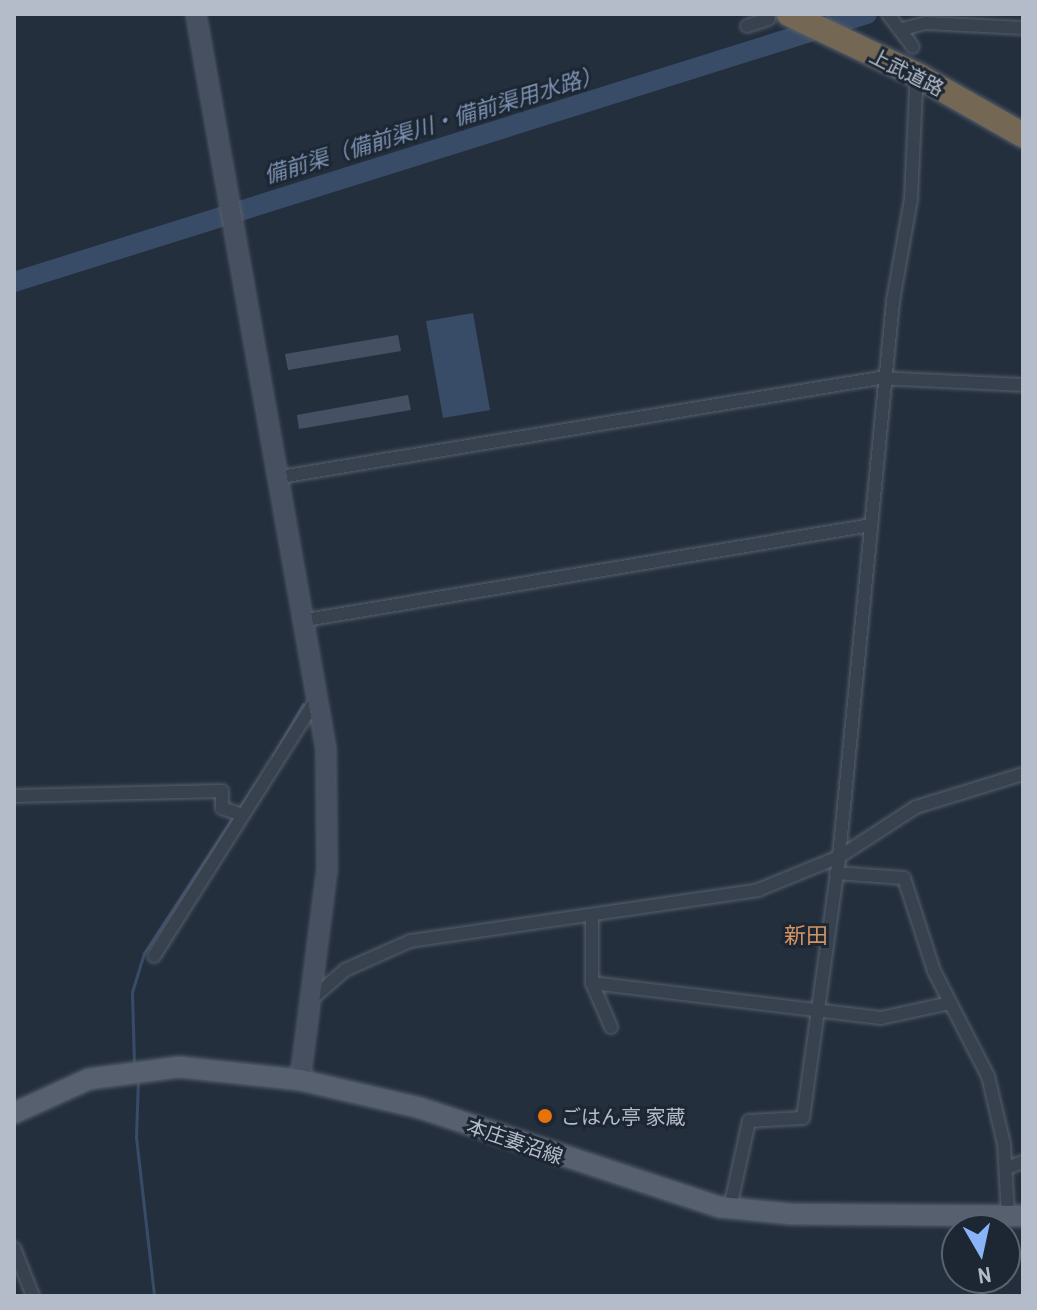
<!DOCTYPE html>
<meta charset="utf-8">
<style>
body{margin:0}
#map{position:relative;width:1037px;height:1310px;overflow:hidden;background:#242f3e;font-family:"Archivo Narrow","Noto Sans JP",sans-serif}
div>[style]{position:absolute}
.water>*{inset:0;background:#394c67}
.stream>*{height:3px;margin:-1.5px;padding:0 1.5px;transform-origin:1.5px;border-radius:1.5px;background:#394c67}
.river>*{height:20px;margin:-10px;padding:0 10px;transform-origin:10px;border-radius:10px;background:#394c67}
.building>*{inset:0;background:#455162}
.roads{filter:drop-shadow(0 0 2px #565f6c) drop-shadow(0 0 2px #565f6c)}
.street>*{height:12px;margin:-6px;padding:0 6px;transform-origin:6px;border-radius:6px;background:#38414e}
.secondary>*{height:18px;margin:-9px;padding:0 9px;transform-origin:9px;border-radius:9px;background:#465061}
.primary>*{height:20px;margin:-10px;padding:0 10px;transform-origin:10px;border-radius:10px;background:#56606e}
.highway>*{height:24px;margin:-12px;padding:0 12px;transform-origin:12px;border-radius:12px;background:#746855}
.dots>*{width:22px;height:22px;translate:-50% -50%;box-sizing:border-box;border:4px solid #1d2633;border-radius:50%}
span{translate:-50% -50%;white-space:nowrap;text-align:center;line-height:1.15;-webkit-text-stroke:6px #1d2633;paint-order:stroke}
.street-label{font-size:20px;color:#b4bcc9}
.poi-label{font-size:20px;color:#b4bcc9}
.left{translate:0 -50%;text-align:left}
.water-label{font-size:22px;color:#7c92b1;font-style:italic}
.neighbourhood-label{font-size:22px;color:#d59563}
.frame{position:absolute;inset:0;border:16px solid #b4bcc9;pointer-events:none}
.north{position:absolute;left:941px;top:1214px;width:80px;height:80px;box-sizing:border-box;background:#1d2633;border:2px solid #59626f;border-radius:50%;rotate:171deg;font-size:22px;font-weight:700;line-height:32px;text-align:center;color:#b4bcc9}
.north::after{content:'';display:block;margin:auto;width:28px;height:36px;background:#8ab4f8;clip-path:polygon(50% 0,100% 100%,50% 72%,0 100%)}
</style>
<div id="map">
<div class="water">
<i style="clip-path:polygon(473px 313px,490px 410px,443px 418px,426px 321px)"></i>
</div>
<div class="stream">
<i style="left:273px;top:756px;width:60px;rotate:-60deg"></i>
<i style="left:238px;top:810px;width:36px;rotate:-56deg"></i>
<i style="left:134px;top:1064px;width:72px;rotate:-91.6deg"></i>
<i style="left:132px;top:992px;width:41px;rotate:-72.9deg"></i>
<i style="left:144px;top:953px;width:164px;rotate:-56.7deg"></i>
<i style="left:138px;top:1079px;width:58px;rotate:92deg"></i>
<i style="left:136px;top:1137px;width:160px;rotate:83.5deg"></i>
</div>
<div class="river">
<i style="left:14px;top:282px;width:894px;rotate:-17.44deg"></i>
</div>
<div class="building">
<i style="clip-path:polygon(398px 335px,401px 351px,288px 370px,285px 354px)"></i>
<i style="clip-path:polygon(408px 395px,411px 410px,299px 429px,297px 415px)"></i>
</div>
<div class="roads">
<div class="street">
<i style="left:888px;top:14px;width:41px;rotate:52.9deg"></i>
<i style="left:747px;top:26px;width:23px;rotate:-18deg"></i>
<i style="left:903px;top:29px;width:24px;rotate:-15deg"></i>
<i style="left:926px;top:23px;width:97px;rotate:3deg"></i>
<i style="left:280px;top:477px;width:607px;rotate:-9.38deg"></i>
<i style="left:879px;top:378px;width:144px;rotate:2.8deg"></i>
<i style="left:306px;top:620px;width:573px;rotate:-9.54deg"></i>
<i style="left:14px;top:796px;width:208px;rotate:-1.4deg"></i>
<i style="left:222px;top:791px;width:17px;rotate:90deg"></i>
<i style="left:222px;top:808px;width:21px;rotate:19deg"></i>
<i style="left:836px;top:873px;width:68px;rotate:4.2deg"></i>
<i style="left:904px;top:878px;width:98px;rotate:72.1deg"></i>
<i style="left:934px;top:971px;width:118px;rotate:62.8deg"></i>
<i style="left:988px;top:1076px;width:70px;rotate:76.8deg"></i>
<i style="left:1004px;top:1144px;width:71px;rotate:86.8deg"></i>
<i style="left:592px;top:916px;width:67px;rotate:90deg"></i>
<i style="left:592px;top:983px;width:48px;rotate:66.6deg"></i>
<i style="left:154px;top:956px;width:305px;rotate:-57.7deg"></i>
<i style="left:592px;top:983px;width:291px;rotate:6.9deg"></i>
<i style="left:881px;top:1018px;width:71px;rotate:-12.3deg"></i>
<i style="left:313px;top:998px;width:43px;rotate:-41.2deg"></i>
<i style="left:345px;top:970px;width:71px;rotate:-24deg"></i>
<i style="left:410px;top:941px;width:352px;rotate:-8.3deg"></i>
<i style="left:758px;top:890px;width:87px;rotate:-22.2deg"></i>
<i style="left:839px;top:857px;width:92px;rotate:-33deg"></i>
<i style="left:916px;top:807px;width:112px;rotate:-17.1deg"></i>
<i style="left:1007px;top:1168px;width:17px;rotate:-21deg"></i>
<i style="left:730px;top:1208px;width:89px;rotate:-77.7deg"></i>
<i style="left:749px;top:1121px;width:54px;rotate:-3.2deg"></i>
<i style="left:803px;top:1118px;width:263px;rotate:-82.1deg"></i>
<i style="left:839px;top:857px;width:559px;rotate:-84.45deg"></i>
<i style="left:893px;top:301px;width:104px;rotate:-80deg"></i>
<i style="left:911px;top:199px;width:112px;rotate:-87.4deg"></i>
<i style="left:14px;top:1248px;width:52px;rotate:68.4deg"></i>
</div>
<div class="secondary">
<i style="left:196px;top:14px;width:746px;rotate:79.97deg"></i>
<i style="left:326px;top:749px;width:121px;rotate:89.5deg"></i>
<i style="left:327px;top:870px;width:212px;rotate:97.3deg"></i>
</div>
<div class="primary">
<i style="left:14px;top:1113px;width:82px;rotate:-24.4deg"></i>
<i style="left:89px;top:1079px;width:91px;rotate:-7.6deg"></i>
<i style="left:179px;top:1067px;width:122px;rotate:6.1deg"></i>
<i style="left:300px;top:1080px;width:123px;rotate:13.1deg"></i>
<i style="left:420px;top:1108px;width:316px;rotate:18.3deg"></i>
<i style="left:720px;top:1207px;width:71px;rotate:5.6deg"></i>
<i style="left:791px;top:1214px;width:232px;rotate:0.5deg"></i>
</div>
<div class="highway">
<i style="left:789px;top:14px;width:144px;rotate:25.5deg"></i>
<i style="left:919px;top:76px;width:120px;rotate:29.6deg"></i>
</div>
</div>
<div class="dots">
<i style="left:545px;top:1116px;background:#e8710a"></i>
</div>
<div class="street-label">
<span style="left:907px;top:72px;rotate:27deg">上武道路</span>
<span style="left:515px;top:1141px;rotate:19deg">本庄妻沼線</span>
</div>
<div class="poi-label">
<span class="left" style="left:561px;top:1116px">ごはん亭 家蔵</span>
</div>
<div class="water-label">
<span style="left:433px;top:125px;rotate:-17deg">備前渠（備前渠川・備前渠用水路）</span>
</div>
<div class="neighbourhood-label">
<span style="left:806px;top:936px">新田</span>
</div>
<div class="frame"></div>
<div class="north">N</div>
</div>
